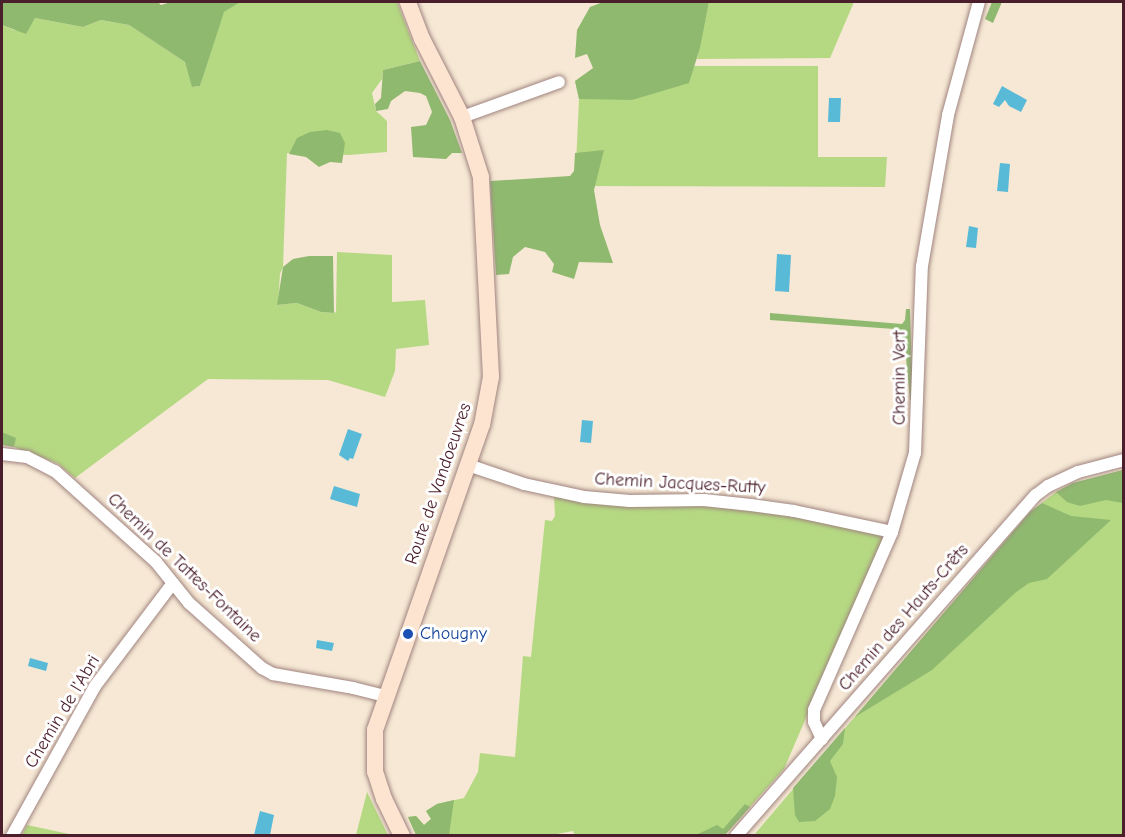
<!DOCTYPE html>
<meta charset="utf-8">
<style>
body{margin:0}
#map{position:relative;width:1125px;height:837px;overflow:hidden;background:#f6e8d4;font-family:"Comic Neue",sans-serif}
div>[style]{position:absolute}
.green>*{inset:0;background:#b5d982}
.forest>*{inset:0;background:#90b970}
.water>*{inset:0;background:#59bad8}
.roads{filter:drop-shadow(0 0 2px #a08480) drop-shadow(0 0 2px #a08480)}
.minor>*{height:12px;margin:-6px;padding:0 6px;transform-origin:6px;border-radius:6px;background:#fff}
.secondary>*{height:16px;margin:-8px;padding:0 8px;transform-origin:8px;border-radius:8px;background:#fde4d1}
.dots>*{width:16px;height:16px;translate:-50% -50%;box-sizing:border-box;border:3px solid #fff;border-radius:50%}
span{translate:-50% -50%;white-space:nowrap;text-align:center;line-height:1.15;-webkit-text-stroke:6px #fff;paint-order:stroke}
.street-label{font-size:18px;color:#4a1f2b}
.transit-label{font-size:18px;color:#164399}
.left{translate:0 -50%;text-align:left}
.frame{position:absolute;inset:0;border:3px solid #4a1f2b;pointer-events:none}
</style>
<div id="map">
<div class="green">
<i style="clip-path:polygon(237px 2px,397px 2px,420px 61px,383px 70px,382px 79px,372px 93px,376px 111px,387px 121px,387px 152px,348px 155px,287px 153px,283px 267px,280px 274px,278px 305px,297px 303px,321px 312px,334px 313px,336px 312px,337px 252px,392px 255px,392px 302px,425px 300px,429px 345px,396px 349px,395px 371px,385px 397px,328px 380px,208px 379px,75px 478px,57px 463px,14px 447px,15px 438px,2px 432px,2px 25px,14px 30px,30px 25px,35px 18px,83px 27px,101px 20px,129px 25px,185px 62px,193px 87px,200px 86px,220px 19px,224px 12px)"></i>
<i style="clip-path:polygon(709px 2px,854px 2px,830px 58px,697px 59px)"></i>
<i style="clip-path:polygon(600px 66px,818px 66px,818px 157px,887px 157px,885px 187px,575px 186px,579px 99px,575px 81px)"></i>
<i style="clip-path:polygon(1123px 470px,1123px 835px,753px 836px,1030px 512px,1056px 492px,1073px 483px)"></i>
<i style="clip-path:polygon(554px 496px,778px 512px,879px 535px,883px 539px,784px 769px,725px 835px,575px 836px,573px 831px,546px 836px,416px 835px,408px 817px,416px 816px,424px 825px,431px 819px,426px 811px,437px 804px,464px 798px,478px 772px,480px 753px,515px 757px,523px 656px,531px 657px,545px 520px,552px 521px,555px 516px)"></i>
<i style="clip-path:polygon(367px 792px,388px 835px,356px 835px)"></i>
<i style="clip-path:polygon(27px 825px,74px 835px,22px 835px)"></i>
</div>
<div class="forest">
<i style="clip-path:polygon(2px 2px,158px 2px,161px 5px,171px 2px,240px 2px,224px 12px,200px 86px,192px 87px,185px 62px,129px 25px,101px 20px,83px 27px,35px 18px,26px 34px,2px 25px)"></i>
<i style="clip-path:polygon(603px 2px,709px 2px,700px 48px,689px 83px,632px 100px,579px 99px,575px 81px,593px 68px,587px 54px,575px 58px,577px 30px,590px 7px)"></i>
<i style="clip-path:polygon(992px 2px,1002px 2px,993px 23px,985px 19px)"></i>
<i style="clip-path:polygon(420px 61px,450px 120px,462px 153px,452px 153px,446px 159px,413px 157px,411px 127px,426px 125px,432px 112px,426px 96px,420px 93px,405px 91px,391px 101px,388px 109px,376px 111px,375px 104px,381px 98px,383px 70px)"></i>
<i style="clip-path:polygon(327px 130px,340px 133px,345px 143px,342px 163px,330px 162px,319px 167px,306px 157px,289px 154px,297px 138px,310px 132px)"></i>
<i style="clip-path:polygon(604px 150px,594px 190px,600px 225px,613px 263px,579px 262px,574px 279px,552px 272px,554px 264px,545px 252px,525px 247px,513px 257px,509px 274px,496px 275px,490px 181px,570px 176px,574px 171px,575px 153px)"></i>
<i style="clip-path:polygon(309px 256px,333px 256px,334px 313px,321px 312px,297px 303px,277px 305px,283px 267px,293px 259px)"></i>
<i style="clip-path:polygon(906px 309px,910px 309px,913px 400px,910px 400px,905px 347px,902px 336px,894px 329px,770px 320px,770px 313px,902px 324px,905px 320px)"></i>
<i style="clip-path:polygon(2px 432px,16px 438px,14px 447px,2px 445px)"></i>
<i style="clip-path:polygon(1123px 470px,1123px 503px,1106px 500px,1080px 506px,1067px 502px,1056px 492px,1073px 483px)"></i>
<i style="clip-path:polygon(1042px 503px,1071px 516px,1111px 520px,1047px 579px,1029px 583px,1015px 593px,932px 670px,855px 717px,1030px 512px)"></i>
<i style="clip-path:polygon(845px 728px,843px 744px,830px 761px,837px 777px,835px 796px,830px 809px,815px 821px,799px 822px,795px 815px,793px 788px)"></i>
<i style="clip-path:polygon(454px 800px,449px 835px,416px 835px,408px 817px,416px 816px,424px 825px,431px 819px,426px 811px,437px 804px)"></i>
<i style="clip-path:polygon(745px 804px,750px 807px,725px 835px,696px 835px,717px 825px,723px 829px)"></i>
</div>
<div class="water">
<i style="clip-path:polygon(1002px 86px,1027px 100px,1021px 112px,1009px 106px,1005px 100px,999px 107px,993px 104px)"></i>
<i style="clip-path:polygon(829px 98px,841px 98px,840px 122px,828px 122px)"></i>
<i style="clip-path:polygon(1000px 163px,1010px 164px,1008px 192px,997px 191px)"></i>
<i style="clip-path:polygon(969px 226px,978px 228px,976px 248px,966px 247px)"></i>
<i style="clip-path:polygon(777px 254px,791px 255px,789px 292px,775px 291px)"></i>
<i style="clip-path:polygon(582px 420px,593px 421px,591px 443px,580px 442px)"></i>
<i style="clip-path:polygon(348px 429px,362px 434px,353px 459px,350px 458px,348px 461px,339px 455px)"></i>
<i style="clip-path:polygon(334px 486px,360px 494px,357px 507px,330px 499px)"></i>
<i style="clip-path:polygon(317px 640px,334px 643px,332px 651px,316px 648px)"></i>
<i style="clip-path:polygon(30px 658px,48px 663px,46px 671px,28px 666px)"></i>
<i style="clip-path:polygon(260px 811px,274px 815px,270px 835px,254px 835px)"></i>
</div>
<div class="roads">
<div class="minor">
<i style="left:462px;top:117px;width:103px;rotate:-19.8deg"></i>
<i style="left:2px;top:454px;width:25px;rotate:7deg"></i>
<i style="left:27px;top:457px;width:31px;rotate:27deg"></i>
<i style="left:55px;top:471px;width:136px;rotate:42deg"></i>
<i style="left:156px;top:562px;width:53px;rotate:51.2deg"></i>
<i style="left:189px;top:603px;width:98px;rotate:41.7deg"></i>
<i style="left:262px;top:668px;width:13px;rotate:29deg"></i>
<i style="left:273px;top:674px;width:81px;rotate:9.9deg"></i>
<i style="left:353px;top:688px;width:33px;rotate:14deg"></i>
<i style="left:468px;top:465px;width:59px;rotate:18.7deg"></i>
<i style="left:524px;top:484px;width:61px;rotate:12.2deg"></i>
<i style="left:584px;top:497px;width:46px;rotate:5deg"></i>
<i style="left:630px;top:501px;width:74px;rotate:-0.8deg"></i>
<i style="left:704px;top:500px;width:47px;rotate:6.1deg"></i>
<i style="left:751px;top:505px;width:43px;rotate:7.9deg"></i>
<i style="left:794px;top:511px;width:100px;rotate:12.1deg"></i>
<i style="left:822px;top:739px;width:19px;rotate:-115deg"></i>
<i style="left:814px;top:722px;width:12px;rotate:-90deg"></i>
<i style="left:814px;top:710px;width:194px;rotate:-66.3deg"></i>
<i style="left:892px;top:532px;width:82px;rotate:-73.8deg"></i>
<i style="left:915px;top:453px;width:187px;rotate:-87.9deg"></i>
<i style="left:922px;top:266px;width:153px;rotate:-80.2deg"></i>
<i style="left:948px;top:115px;width:117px;rotate:-74.7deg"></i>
<i style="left:12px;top:836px;width:171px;rotate:-61deg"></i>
<i style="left:95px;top:686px;width:129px;rotate:-52.9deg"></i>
<i style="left:736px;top:836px;width:454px;rotate:-48.7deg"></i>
<i style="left:1036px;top:495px;width:15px;rotate:-37deg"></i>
<i style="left:1048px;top:486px;width:33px;rotate:-25deg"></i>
<i style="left:1078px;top:472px;width:48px;rotate:-14.6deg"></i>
</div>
<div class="secondary">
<i style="left:402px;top:836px;width:41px;rotate:-115.9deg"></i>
<i style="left:384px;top:799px;width:28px;rotate:-108deg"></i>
<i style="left:375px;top:772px;width:42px;rotate:-90deg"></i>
<i style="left:375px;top:730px;width:323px;rotate:-70.7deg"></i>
<i style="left:482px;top:425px;width:49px;rotate:-79.4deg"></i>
<i style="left:491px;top:377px;width:200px;rotate:-92.9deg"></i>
<i style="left:481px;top:177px;width:63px;rotate:-107.6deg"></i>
<i style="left:462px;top:117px;width:88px;rotate:-117.1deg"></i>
<i style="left:422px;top:39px;width:40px;rotate:-111deg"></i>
</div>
</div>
<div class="dots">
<i style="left:408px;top:634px;background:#1a4fb4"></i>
</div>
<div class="street-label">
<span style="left:900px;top:378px;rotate:-90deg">Chemin Vert</span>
<span style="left:439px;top:484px;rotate:-71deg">Route de Vandoeuvres</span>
<span style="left:680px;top:484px;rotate:3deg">Chemin Jacques-Rutty</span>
<span style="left:184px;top:568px;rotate:44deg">Chemin de Tattes-Fontaine</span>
<span style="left:904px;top:618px;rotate:-49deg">Chemin des Hauts-Crêts</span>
<span style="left:63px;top:712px;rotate:-59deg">Chemin de l'Abri</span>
</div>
<div class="transit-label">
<span class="left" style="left:420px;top:634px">Chougny</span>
</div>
<div class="frame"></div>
</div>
